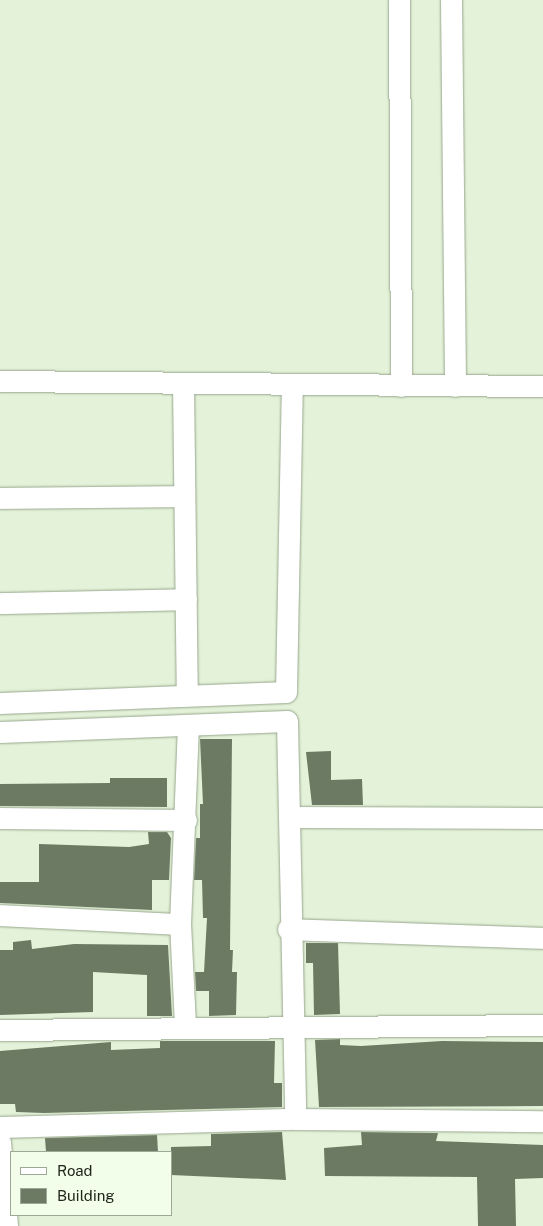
<!DOCTYPE html>
<style>
body{margin:0}
#map{position:relative;width:543px;height:1226px;overflow:hidden;background:#e3f2d8;font-family:"Public Sans",sans-serif}
div>[style]{position:absolute}
.building>*{inset:0;background:#6d7a63}
.roads{filter:drop-shadow(0 0 1px #98a68e) drop-shadow(0 0 1px #98a68e)}
.minor>*{height:21px;margin:-10.5px;padding:0 10.5px;transform-origin:10.5px;border-radius:10.5px;background:#fff}
span{translate:-50% -50%;white-space:nowrap;text-align:center;line-height:1.15;-webkit-text-stroke:4px #f2fee9;paint-order:stroke}
.legend{position:absolute;left:10px;top:1151px;width:162px;height:65px;box-sizing:border-box;background:#f2fee9;border:1px solid #9ea897;margin:0;padding:6px 9px;list-style:none;font-size:15px;color:#20261c}
.legend li{display:flex;align-items:center;gap:10px;height:25px}
.legend b{width:25px;border:1px solid #9ea897}
</style>
<div id="map">
<div class="building">
<i style="clip-path:polygon(200px 739px,232px 739px,230px 950px,233px 950px,232px 972px,237px 972px,236px 1015px,209px 1016px,209px 991px,196px 991px,195px 972px,204px 972px,207px 918px,203px 918px,202px 880px,194px 880px,196px 838px,200px 838px,200px 804px,203px 804px)"></i>
<i style="clip-path:polygon(331px 751px,331px 780px,362px 779px,363px 805px,312px 805px,306px 752px)"></i>
<i style="clip-path:polygon(110px 778px,167px 778px,167px 807px,0 806px,0 784px,110px 783px)"></i>
<i style="clip-path:polygon(148px 832px,167px 832px,171px 838px,169px 880px,152px 880px,152px 910px,0 903px,0 882px,39px 882px,39px 844px,129px 847px,149px 844px)"></i>
<i style="clip-path:polygon(31px 940px,32px 949px,74px 944px,168px 945px,172px 1016px,147px 1016px,147px 975px,93px 972px,93px 1012px,0 1015px,0 950px,13px 950px,13px 942px)"></i>
<i style="clip-path:polygon(306px 943px,338px 943px,340px 1014px,314px 1015px,313px 963px,306px 963px)"></i>
<i style="clip-path:polygon(340px 1039px,340px 1045px,361px 1046px,442px 1041px,543px 1042px,543px 1106px,319px 1107px,315px 1040px)"></i>
<i style="clip-path:polygon(160px 1041px,275px 1041px,274px 1083px,282px 1083px,282px 1107px,44px 1113px,16px 1112px,15px 1104px,0 1104px,0 1051px,111px 1042px,111px 1050px,160px 1048px)"></i>
<i style="clip-path:polygon(282px 1132px,286px 1180px,171px 1175px,171px 1147px,211px 1146px,211px 1134px)"></i>
<i style="clip-path:polygon(361px 1132px,438px 1133px,436px 1141px,543px 1145px,543px 1178px,515px 1179px,516px 1226px,478px 1226px,477px 1177px,325px 1176px,324px 1148px,362px 1145px)"></i>
<i style="clip-path:polygon(157px 1135px,158px 1152px,46px 1152px,45px 1138px)"></i>
</div>
<div class="roads">
<div class="minor">
<i style="left:399px;top:0;width:386px;rotate:89.7deg"></i>
<i style="left:451px;top:0;width:386px;rotate:89.4deg"></i>
<i style="left:0;top:381px;width:543px;rotate:0.53deg"></i>
<i style="left:183px;top:383px;width:310px;rotate:89.3deg"></i>
<i style="left:0;top:498px;width:184px;rotate:-0.6deg"></i>
<i style="left:0;top:603px;width:186px;rotate:-1.2deg"></i>
<i style="left:0;top:703px;width:286px;rotate:-2.2deg"></i>
<i style="left:286px;top:692px;width:308px;rotate:-88.9deg"></i>
<i style="left:0;top:732px;width:287px;rotate:-2.2deg"></i>
<i style="left:287px;top:721px;width:398px;rotate:88.8deg"></i>
<i style="left:289px;top:817px;width:254px;rotate:0.2deg"></i>
<i style="left:0;top:818px;width:186px;rotate:0.6deg"></i>
<i style="left:0;top:915px;width:180px;rotate:2.9deg"></i>
<i style="left:288px;top:929px;width:255px;rotate:2deg"></i>
<i style="left:185px;top:1025px;width:101px;rotate:-92.8deg"></i>
<i style="left:180px;top:924px;width:197px;rotate:-87.7deg"></i>
<i style="left:0;top:1030px;width:543px;rotate:-0.53deg"></i>
<i style="left:0;top:1127px;width:295px;rotate:-1.6deg"></i>
<i style="left:295px;top:1119px;width:248px;rotate:0.5deg"></i>
<i style="left:0;top:1142px;width:84px;rotate:85.2deg"></i>
</div>
</div>
<ul class="legend">
<li><b style="height:6px;background:#fff"></b>Road</li>
<li><b style="height:14px;background:#6d7a63"></b>Building</li>
</ul>
</div>
